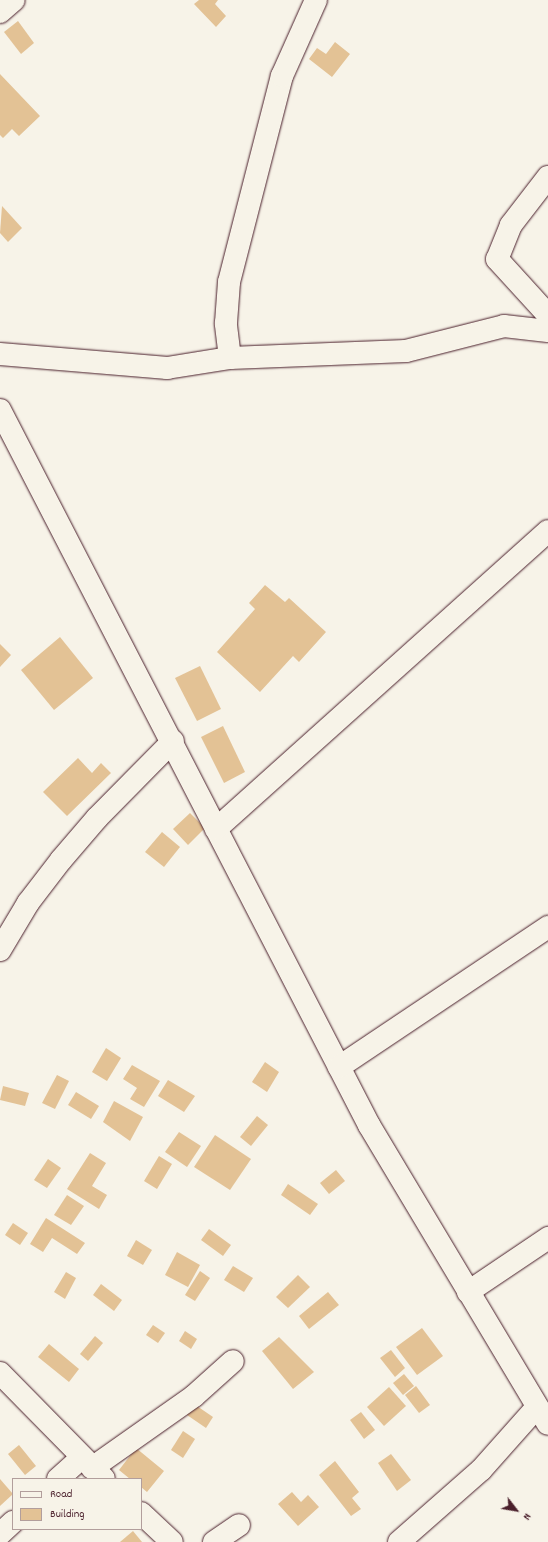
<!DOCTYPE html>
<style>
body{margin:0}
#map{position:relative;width:548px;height:1542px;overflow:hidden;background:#f7f3e8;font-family:Dekko,sans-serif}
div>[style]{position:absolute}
.building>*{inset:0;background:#e3c295}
.roads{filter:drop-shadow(0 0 1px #4a1f2b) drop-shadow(0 0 1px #4a1f2b)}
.minor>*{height:22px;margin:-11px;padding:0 11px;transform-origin:11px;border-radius:11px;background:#f7f3e8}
span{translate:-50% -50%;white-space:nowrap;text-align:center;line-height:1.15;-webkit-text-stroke:3.5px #f7f3e8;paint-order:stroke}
.legend{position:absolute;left:12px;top:1478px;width:130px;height:52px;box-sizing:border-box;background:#f7f3e8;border:1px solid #b29e9c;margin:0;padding:5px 7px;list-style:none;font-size:12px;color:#4a1f2b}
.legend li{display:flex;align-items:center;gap:8px;height:20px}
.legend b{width:20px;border:1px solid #b29e9c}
.north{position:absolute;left:496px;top:1490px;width:40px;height:40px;-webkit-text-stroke:3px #f7f3e8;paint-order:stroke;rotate:121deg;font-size:11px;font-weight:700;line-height:16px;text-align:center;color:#4a1f2b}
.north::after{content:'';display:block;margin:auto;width:14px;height:18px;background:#4a1f2b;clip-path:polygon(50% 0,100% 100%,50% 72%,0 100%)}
</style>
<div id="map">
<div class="building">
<i style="clip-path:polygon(199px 0,218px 0,215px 4px,226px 16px,216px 27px,194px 4px)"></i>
<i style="clip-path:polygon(18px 21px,34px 43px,21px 54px,4px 32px)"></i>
<i style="clip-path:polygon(335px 42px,350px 54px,332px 77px,309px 59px,317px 48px,326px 54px)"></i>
<i style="clip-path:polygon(0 74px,40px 116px,19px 136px,12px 129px,3px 138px,0 135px)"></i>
<i style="clip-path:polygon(2px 206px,22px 228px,8px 242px,0 233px)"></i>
<i style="clip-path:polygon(265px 585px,285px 602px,289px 598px,326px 632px,299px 662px,293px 656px,260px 692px,217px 652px,255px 609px,249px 603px)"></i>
<i style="clip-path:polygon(60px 637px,93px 678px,54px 710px,21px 670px)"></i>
<i style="clip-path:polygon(0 644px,11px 655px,0 667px)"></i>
<i style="clip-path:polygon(200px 666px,221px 709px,197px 721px,175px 678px)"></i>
<i style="clip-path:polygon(223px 726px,245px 772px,224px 783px,201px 737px)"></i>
<i style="clip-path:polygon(78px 758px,92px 773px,101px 763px,111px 773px,67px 816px,43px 792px)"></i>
<i style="clip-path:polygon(190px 813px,205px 828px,188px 845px,173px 829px)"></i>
<i style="clip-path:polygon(162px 832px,180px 847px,164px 867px,145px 852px)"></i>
<i style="clip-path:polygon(106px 1048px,121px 1058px,107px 1081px,92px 1072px)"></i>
<i style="clip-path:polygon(265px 1062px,279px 1072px,267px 1092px,252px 1082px)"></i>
<i style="clip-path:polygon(132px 1065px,160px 1081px,144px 1107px,130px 1099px,137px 1088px,123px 1079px)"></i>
<i style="clip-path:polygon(57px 1075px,69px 1081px,55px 1109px,42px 1103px)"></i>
<i style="clip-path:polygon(168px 1080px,195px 1096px,184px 1112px,158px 1096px)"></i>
<i style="clip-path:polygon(3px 1086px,29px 1093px,25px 1106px,0 1100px)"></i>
<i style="clip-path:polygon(76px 1092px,99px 1106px,91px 1119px,68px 1105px)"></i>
<i style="clip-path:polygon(114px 1101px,143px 1117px,130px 1141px,103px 1122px)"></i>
<i style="clip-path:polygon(257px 1116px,268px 1125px,251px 1146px,240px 1137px)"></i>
<i style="clip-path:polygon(179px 1132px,201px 1146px,187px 1167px,165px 1152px)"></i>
<i style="clip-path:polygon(215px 1135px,251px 1159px,230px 1190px,194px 1167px)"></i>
<i style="clip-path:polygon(90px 1153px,106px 1163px,92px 1186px,107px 1195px,99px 1209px,67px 1189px)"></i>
<i style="clip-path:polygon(159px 1156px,172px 1164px,157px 1189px,144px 1181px)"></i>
<i style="clip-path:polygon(48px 1159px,61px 1168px,47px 1188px,34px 1180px)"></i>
<i style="clip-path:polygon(336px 1170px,345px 1181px,329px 1194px,320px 1183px)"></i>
<i style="clip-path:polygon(288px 1184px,318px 1204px,310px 1215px,281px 1195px)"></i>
<i style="clip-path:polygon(67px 1195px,84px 1206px,71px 1225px,54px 1215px)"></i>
<i style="clip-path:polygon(46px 1218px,85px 1243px,77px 1254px,52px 1238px,43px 1252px,30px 1244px)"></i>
<i style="clip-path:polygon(13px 1223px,28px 1233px,20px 1245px,5px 1235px)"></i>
<i style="clip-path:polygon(209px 1229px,231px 1245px,223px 1256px,201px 1240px)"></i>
<i style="clip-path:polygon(136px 1240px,152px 1250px,143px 1265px,127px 1256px)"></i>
<i style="clip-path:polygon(177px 1252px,200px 1265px,188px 1287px,165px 1275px)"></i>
<i style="clip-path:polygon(233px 1266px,253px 1278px,244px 1292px,224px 1280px)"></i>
<i style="clip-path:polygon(200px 1271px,210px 1278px,195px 1301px,185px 1295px)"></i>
<i style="clip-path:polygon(66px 1272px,76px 1278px,65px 1299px,54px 1292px)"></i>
<i style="clip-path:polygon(298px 1275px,310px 1287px,288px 1308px,276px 1297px)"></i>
<i style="clip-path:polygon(101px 1284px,122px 1300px,114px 1311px,93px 1295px)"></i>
<i style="clip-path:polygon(328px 1292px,339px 1305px,309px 1329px,299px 1316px)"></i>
<i style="clip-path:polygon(153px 1325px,165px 1333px,158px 1343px,146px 1335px)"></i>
<i style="clip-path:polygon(422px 1328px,443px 1356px,417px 1375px,396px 1347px)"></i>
<i style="clip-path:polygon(185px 1331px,197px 1339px,191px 1349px,179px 1341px)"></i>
<i style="clip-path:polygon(95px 1336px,103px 1343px,88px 1361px,80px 1354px)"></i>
<i style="clip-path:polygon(279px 1337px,314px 1372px,293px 1389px,262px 1351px)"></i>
<i style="clip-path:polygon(49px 1344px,79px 1369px,69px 1382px,38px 1357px)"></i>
<i style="clip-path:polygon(391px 1350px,405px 1368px,395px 1377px,380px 1358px)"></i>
<i style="clip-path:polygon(404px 1374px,414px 1386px,403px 1395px,393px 1383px)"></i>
<i style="clip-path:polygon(416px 1386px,430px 1405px,419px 1413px,405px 1395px)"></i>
<i style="clip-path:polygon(389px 1387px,406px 1406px,384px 1426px,367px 1407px)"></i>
<i style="clip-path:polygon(194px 1404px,213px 1417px,206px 1428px,187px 1415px)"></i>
<i style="clip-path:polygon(361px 1412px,375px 1430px,364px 1439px,350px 1420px)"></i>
<i style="clip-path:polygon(183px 1431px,195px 1439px,183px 1458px,171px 1450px)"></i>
<i style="clip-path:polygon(19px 1445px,36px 1466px,25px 1475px,8px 1454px)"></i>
<i style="clip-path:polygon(136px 1448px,164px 1471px,147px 1492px,141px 1487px,141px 1479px,130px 1479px,119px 1470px)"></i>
<i style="clip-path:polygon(391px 1454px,411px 1480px,397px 1491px,378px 1463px)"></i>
<i style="clip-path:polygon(335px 1461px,359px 1492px,352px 1498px,361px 1509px,351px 1516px,319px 1475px)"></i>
<i style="clip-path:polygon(0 1479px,13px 1494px,0 1506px)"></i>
<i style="clip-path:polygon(292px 1492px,301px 1502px,308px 1495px,319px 1507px,298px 1526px,278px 1504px)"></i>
<i style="clip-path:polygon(133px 1531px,142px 1542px,120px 1542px)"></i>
</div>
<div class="roads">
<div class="minor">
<i style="left:0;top:12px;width:18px;rotate:-41deg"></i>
<i style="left:548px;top:177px;width:61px;rotate:127.6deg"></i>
<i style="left:511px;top:225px;width:37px;rotate:112deg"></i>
<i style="left:497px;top:259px;width:76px;rotate:47.7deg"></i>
<i style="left:0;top:354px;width:168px;rotate:4.8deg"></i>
<i style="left:167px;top:368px;width:64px;rotate:-9deg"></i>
<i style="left:230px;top:358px;width:176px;rotate:-2.3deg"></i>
<i style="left:406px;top:351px;width:101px;rotate:-14.3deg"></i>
<i style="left:504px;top:326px;width:44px;rotate:6.5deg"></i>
<i style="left:230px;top:358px;width:35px;rotate:-97deg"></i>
<i style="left:226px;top:323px;width:41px;rotate:-85.8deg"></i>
<i style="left:229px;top:282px;width:213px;rotate:-75.6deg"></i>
<i style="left:282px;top:76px;width:83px;rotate:-65.9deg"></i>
<i style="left:0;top:410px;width:805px;rotate:62.7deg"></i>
<i style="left:369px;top:1125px;width:348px;rotate:59.1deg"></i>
<i style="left:216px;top:829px;width:446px;rotate:-41.9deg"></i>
<i style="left:0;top:950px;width:55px;rotate:-59.2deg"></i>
<i style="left:28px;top:903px;width:54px;rotate:-52.5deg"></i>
<i style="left:61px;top:860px;width:55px;rotate:-49.4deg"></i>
<i style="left:97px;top:818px;width:108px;rotate:-45.4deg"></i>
<i style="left:339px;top:1067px;width:252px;rotate:-33.8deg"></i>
<i style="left:468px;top:1292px;width:97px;rotate:-34deg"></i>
<i style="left:0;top:1373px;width:148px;rotate:45.5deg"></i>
<i style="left:92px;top:1468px;width:125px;rotate:-35.2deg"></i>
<i style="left:194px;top:1396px;width:52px;rotate:-41.9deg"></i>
<i style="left:58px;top:1479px;width:31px;rotate:-42deg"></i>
<i style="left:141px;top:1513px;width:42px;rotate:43.1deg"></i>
<i style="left:0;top:1534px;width:18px;rotate:-43deg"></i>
<i style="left:214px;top:1542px;width:30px;rotate:-34deg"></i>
<i style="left:399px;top:1542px;width:109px;rotate:-41.3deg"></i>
<i style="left:481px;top:1470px;width:83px;rotate:-48.4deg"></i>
</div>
</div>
<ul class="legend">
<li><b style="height:5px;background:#f7f3e8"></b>Road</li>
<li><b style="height:11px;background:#e3c295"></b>Building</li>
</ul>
<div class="north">N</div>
</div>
